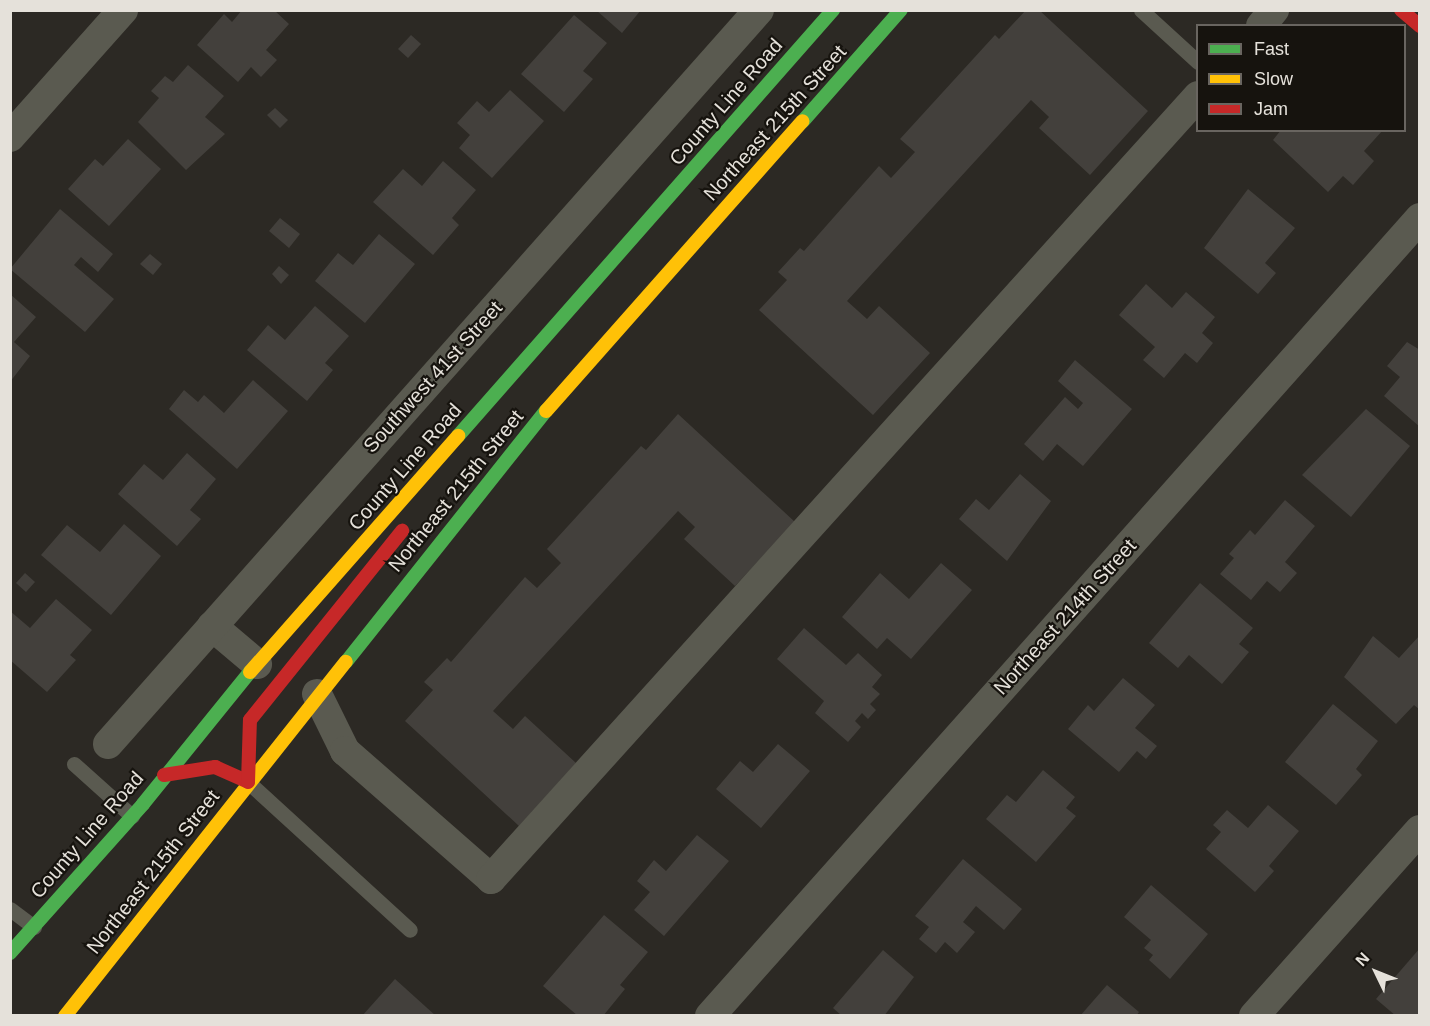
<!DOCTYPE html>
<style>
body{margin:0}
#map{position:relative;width:1430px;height:1026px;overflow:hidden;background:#2c2924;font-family:Arial,sans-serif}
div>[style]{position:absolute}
.building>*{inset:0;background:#43403c}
.lane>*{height:15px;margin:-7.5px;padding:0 7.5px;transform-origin:7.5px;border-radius:7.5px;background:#5a5a50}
.street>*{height:30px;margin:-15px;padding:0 15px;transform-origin:15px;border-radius:15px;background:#5a5a50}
.fast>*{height:14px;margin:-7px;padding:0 7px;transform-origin:7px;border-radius:7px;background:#4caf50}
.slow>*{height:14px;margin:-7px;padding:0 7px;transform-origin:7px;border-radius:7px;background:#ffc107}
.jam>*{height:14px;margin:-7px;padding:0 7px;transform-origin:7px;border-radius:7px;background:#c62828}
span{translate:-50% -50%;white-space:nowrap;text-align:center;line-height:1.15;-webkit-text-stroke:4.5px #16130e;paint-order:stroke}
.street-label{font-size:20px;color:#e5e1da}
.frame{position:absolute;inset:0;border:12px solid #e5e1da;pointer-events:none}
.legend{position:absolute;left:1196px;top:24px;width:210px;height:108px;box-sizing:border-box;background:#16130e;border:2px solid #696560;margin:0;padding:8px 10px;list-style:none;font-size:18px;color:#e5e1da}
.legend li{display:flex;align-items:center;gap:12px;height:30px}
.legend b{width:30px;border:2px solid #696560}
.north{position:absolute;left:1346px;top:942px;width:60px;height:60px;-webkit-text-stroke:4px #16130e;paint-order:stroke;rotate:313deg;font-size:16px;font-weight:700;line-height:24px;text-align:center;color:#e5e1da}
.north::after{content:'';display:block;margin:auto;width:21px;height:27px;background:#e5e1da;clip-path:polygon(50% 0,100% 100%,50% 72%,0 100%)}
</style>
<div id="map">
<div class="building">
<i style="clip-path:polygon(242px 10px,274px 10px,289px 24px,266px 50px,277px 60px,261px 77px,251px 67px,238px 82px,197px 45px,224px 14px,232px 22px)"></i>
<i style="clip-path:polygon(596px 10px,641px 10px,622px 33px)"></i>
<i style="clip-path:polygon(1026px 10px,1039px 10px,1148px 111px,1090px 175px,1039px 128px,1049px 117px,1031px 100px,847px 301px,867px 319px,879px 306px,930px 353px,873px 415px,759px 310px,787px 280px,778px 272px,800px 248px,804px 251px,879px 166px,891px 178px,915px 152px,900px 139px,995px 35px,999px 39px)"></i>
<i style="clip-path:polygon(574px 15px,607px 43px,583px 71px,593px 79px,564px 112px,521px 74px)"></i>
<i style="clip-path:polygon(411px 35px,421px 44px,408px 58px,398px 49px)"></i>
<i style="clip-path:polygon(188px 65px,224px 96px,205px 117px,225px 134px,186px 170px,138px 122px,159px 98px,151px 91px,165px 76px,173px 82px)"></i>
<i style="clip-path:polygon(510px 90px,544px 121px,492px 178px,459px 148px,470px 135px,457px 123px,477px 101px,489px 112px)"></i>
<i style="clip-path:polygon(275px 108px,288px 120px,280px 128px,267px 115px)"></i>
<i style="clip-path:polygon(1281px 130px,1383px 130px,1364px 151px,1374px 161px,1353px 185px,1343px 176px,1328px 192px,1273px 140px)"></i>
<i style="clip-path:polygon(128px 139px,161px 169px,109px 226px,68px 189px,95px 159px,103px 166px)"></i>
<i style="clip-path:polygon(443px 161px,476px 190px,452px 218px,459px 225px,433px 255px,373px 202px,403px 169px,422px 186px)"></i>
<i style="clip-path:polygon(1248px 189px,1295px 228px,1265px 263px,1276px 273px,1258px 294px,1204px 248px)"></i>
<i style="clip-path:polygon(60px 209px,113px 254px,98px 272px,81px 257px,74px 265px,114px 299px,85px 332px,10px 269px)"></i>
<i style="clip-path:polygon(280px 218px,300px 234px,289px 248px,269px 231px)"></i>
<i style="clip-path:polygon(379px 234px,415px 264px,365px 323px,315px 281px,338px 253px,353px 265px)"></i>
<i style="clip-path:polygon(150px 254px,162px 264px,153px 275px,140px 264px)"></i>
<i style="clip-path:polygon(279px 266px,289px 275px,281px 284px,272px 274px)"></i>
<i style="clip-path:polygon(1146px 284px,1172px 308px,1186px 292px,1215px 317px,1202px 333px,1213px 343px,1197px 363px,1185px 353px,1164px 378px,1143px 360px,1155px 347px,1119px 315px)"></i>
<i style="clip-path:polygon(10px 294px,36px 317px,14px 342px,30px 356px,10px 382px)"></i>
<i style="clip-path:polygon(315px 306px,349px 336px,325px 363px,333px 370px,307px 401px,247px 350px,268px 325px,285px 340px)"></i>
<i style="clip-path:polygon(1407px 342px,1420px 350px,1420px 427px,1384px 396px,1400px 377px,1387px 366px)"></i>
<i style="clip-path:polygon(1075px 360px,1132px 409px,1083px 466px,1057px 444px,1043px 461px,1024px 444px,1065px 397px,1078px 409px,1083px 403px,1058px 381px)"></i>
<i style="clip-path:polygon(253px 380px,288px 411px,237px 469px,169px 409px,184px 390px,198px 402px,204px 395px,224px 413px)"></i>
<i style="clip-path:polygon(1366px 409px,1410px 446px,1351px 517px,1302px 475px)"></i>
<i style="clip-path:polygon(678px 414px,795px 522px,735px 586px,684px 539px,695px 527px,678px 511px,493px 711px,513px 729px,525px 716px,576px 763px,519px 826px,405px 721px,433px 690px,424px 682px,447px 658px,451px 662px,525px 577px,537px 588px,561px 563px,547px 549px,641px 446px,646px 450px)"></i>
<i style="clip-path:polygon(187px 453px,216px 479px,190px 510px,201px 519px,177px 546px,118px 494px,144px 464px,163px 480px)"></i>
<i style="clip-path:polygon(1020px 474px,1051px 501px,1007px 561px,959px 519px,976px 499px,989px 510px)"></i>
<i style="clip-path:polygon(1285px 500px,1315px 526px,1285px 562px,1297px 573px,1288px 583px,1280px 592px,1267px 581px,1251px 600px,1220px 574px,1234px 558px,1229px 554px,1250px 530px,1255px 535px)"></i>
<i style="clip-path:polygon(124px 524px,161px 556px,111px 615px,41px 555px,67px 525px,100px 552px)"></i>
<i style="clip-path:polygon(941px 563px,972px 590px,911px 659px,887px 638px,877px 649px,842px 617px,880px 573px,909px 599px)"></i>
<i style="clip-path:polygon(25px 573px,35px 582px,26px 592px,16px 583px)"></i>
<i style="clip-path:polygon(1200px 583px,1253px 628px,1239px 644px,1249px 652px,1222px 684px,1189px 655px,1178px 668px,1149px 643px)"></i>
<i style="clip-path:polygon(56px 599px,92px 630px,70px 655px,76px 660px,47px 692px,10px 660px,10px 611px,30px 628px)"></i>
<i style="clip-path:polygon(804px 628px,846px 665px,858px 653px,882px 675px,872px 687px,880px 694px,870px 704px,876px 710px,868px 719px,862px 713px,855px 721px,861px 727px,848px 742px,815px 713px,824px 701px,777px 659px)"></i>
<i style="clip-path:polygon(1420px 635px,1420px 710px,1414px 705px,1396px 724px,1344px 677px,1373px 636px,1399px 658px)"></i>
<i style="clip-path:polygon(1123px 678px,1155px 705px,1135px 728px,1157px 746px,1146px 759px,1137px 751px,1119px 772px,1068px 729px,1088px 705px,1094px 711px)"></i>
<i style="clip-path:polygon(1333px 704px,1378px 741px,1356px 769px,1362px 775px,1336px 805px,1285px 762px)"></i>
<i style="clip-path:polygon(778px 744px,810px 771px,761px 828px,716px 789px,740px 761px,753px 772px)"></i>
<i style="clip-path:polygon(1043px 770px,1075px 797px,1066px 808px,1076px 816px,1036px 862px,986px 819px,1007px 795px,1016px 802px)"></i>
<i style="clip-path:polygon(1268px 805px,1299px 831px,1269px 866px,1274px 871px,1255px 892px,1206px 849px,1221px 832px,1213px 825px,1227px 810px,1248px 828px)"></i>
<i style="clip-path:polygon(697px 835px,729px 861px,664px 936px,634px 910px,650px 892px,637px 881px,654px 860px,666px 871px)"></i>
<i style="clip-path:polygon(963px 859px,1022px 909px,1004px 930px,976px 906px,963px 922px,975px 932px,957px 953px,945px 942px,936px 953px,919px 939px,929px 927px,915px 916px)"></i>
<i style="clip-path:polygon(1151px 885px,1208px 934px,1170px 979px,1149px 960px,1153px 955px,1144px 948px,1151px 940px,1124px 917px)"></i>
<i style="clip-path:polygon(604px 915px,648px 952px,620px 985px,625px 989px,603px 1016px,578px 1016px,543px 986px)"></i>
<i style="clip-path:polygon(1420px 948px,1420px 1016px,1396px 1016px,1376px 999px)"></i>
<i style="clip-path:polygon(883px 950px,914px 977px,884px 1016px,842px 1016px,833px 1008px)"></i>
<i style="clip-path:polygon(395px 979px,436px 1016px,362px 1016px)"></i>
<i style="clip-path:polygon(1107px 985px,1139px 1012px,1136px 1016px,1080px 1016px)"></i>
</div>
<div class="lane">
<i style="left:1141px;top:10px;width:77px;rotate:42.4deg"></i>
<i style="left:74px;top:764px;width:78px;rotate:41.9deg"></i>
<i style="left:248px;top:782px;width:219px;rotate:42.4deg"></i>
<i style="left:10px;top:909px;width:30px;rotate:37deg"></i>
</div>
<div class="street">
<i style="left:1261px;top:26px;width:21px;rotate:-51deg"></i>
<i style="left:10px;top:137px;width:170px;rotate:-48.3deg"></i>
<i style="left:212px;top:626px;width:59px;rotate:40.2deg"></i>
<i style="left:317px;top:694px;width:64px;rotate:63.8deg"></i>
<i style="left:345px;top:751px;width:194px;rotate:41.2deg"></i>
<i style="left:491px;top:879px;width:1055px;rotate:-47.92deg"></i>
<i style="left:108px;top:744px;width:981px;rotate:-48.43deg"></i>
<i style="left:710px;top:1016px;width:1068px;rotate:-48.34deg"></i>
<i style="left:1254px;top:1016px;width:249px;rotate:-48.3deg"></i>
</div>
<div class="fast">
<i style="left:803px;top:121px;width:148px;rotate:-48.6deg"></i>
<i style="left:458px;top:436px;width:568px;rotate:-48.64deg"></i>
<i style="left:346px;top:662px;width:321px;rotate:-51.5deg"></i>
<i style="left:10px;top:953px;width:200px;rotate:-48.2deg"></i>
<i style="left:143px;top:804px;width:170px;rotate:-51deg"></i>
</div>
<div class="slow">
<i style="left:546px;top:411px;width:387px;rotate:-48.5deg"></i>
<i style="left:250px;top:672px;width:315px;rotate:-48.6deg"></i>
<i style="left:65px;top:1016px;width:452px;rotate:-51.6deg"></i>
</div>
<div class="jam">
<i style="left:1401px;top:10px;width:25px;rotate:40deg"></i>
<i style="left:164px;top:775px;width:52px;rotate:-8.9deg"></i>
<i style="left:215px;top:767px;width:36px;rotate:24deg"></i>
<i style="left:248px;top:782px;width:62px;rotate:-88.2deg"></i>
<i style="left:250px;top:720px;width:243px;rotate:-51.2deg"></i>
</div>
<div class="street-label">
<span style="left:726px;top:102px;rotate:-49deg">County Line Road</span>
<span style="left:775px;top:123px;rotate:-48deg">Northeast 215th Street</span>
<span style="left:433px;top:377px;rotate:-48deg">Southwest 41st Street</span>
<span style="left:405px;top:467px;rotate:-49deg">County Line Road</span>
<span style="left:456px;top:491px;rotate:-51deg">Northeast 215th Street</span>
<span style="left:1065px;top:617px;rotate:-48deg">Northeast 214th Street</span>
<span style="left:87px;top:835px;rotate:-49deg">County Line Road</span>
<span style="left:153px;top:872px;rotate:-52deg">Northeast 215th Street</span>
</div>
<div class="frame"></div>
<ul class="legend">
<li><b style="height:8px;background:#4caf50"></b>Fast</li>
<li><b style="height:8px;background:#ffc107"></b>Slow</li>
<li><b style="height:8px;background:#c62828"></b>Jam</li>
</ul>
<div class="north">N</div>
</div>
